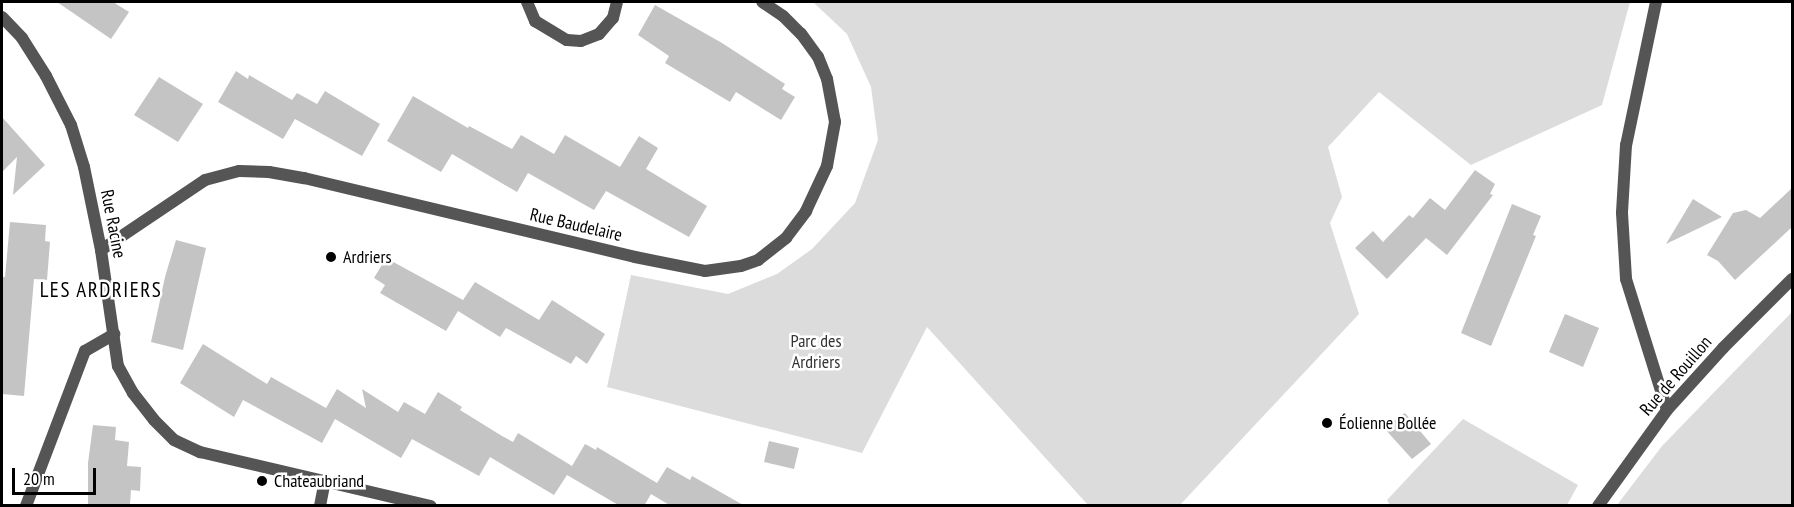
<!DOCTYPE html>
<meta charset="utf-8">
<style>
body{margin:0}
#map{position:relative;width:1794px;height:507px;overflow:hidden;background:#fff;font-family:"PT Sans Narrow",sans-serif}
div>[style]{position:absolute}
.green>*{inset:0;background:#dcdcdc}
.building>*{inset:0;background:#c4c4c4}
.minor>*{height:12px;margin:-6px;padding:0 6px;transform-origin:6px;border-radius:6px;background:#555}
.dots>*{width:16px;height:16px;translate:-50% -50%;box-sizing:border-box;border:3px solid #fff;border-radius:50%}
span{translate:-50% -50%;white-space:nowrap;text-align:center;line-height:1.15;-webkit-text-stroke:5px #fff;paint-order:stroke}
.street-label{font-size:18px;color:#000}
.poi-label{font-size:18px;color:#000}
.left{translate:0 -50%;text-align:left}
.park-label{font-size:18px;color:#333}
.quarter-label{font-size:21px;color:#000;letter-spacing:1.5px}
.frame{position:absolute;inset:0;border:3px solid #000;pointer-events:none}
.scale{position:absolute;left:12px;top:468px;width:84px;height:27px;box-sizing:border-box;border:3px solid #000;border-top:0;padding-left:8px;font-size:18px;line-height:21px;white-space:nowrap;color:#000;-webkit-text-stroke:4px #fff;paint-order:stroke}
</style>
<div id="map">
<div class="green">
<i style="clip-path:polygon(813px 2px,1630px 2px,1602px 105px,1471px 165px,1379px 92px,1328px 147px,1342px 197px,1330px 223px,1359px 314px,1179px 506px,1088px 505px,927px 327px,862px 453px,607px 387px,631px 275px,728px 294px,777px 274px,812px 249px,855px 203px,878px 140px,871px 87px,847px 34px)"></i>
<i style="clip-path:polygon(1792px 312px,1792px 505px,1617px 505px,1662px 446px)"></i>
<i style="clip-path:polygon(1463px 419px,1578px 485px,1567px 505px,1390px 505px,1387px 500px)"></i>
</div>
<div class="building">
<i style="clip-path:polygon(57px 2px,113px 2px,129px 12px,111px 39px)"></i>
<i style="clip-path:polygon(655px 5px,722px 43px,785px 84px,782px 89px,795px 97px,781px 120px,736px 92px,730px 102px,665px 63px,669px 56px,638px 35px)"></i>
<i style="clip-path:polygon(236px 71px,248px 79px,249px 75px,292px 100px,297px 93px,317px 104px,325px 91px,380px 124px,362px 156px,295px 119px,283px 139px,218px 102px)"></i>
<i style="clip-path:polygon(159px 77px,203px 104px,178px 142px,134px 115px)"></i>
<i style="clip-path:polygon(413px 96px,468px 128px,469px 126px,512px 149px,521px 135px,554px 154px,565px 135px,620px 167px,639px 136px,658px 148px,646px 169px,707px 206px,689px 237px,606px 191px,594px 210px,528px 173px,517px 192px,452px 154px,441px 172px,387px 141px)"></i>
<i style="clip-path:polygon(2px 117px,45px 165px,13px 195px,17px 157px,2px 172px)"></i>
<i style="clip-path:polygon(1475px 170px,1495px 184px,1490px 194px,1493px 195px,1447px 255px,1426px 238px,1387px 279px,1355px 248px,1373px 231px,1383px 242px,1409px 215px,1413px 218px,1430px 198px,1445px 210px)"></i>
<i style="clip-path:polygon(1792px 188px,1792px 227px,1735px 280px,1718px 261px,1707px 255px,1733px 213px,1746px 210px,1760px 218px)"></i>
<i style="clip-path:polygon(1693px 199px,1722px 217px,1666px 244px)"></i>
<i style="clip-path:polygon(1512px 204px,1541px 216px,1533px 235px,1536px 236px,1491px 346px,1461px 333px)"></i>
<i style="clip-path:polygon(10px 222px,46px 225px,45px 241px,50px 242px,47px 280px,34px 279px,24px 396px,2px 394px,2px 277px,5px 277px)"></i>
<i style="clip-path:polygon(176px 240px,206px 248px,183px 350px,151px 342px,165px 277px)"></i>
<i style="clip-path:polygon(386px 258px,463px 300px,475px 282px,539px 320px,552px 300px,605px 334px,587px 364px,576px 356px,571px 364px,506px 328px,500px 337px,458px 311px,446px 331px,380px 293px,385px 285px,374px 278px)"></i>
<i style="clip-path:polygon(1565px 314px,1599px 328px,1583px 367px,1549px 352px)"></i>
<i style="clip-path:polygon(203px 344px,267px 384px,271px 377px,326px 408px,337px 389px,366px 408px,362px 389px,398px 412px,404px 402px,425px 414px,438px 392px,462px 407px,460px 410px,502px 436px,513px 442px,518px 433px,572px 466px,585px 444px,596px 450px,597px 447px,657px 483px,667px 467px,690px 480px,692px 476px,745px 506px,671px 506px,651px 494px,644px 506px,620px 506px,567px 475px,554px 495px,490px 457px,479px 476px,412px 439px,401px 458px,335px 419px,322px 443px,243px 400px,234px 417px,180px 383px)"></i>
<i style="clip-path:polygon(1405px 413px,1431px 444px,1412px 459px,1384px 428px)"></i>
<i style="clip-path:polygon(93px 425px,116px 427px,115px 440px,129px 442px,127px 466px,141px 467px,140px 491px,131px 490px,130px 504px,88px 506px,88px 463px)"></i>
<i style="clip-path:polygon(769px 441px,799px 448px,794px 469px,764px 462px)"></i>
</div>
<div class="minor">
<i style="left:527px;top:2px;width:21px;rotate:67deg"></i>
<i style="left:535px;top:21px;width:37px;rotate:31deg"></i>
<i style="left:567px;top:40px;width:14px;rotate:4deg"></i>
<i style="left:581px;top:41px;width:19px;rotate:-21deg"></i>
<i style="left:599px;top:34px;width:21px;rotate:-49deg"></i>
<i style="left:613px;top:18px;width:16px;rotate:-76deg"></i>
<i style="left:1656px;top:2px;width:146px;rotate:101.8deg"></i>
<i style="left:1626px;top:145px;width:68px;rotate:93.4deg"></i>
<i style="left:1622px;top:213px;width:66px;rotate:86.5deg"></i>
<i style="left:1626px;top:279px;width:137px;rotate:72.6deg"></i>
<i style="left:2px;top:17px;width:29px;rotate:46deg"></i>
<i style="left:22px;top:38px;width:45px;rotate:57.7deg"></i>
<i style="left:46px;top:76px;width:55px;rotate:63deg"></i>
<i style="left:71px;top:125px;width:44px;rotate:72.8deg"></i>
<i style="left:84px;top:167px;width:85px;rotate:78.4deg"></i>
<i style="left:101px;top:250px;width:117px;rotate:81.7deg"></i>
<i style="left:118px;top:366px;width:31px;rotate:61deg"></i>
<i style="left:133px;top:393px;width:34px;rotate:52deg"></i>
<i style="left:154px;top:420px;width:28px;rotate:45deg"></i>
<i style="left:174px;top:440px;width:29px;rotate:25deg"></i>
<i style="left:200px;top:452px;width:237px;rotate:13.2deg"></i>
<i style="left:101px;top:250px;width:125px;rotate:-33.9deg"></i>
<i style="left:205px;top:180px;width:35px;rotate:-15deg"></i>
<i style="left:239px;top:171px;width:30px;rotate:2deg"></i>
<i style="left:269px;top:172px;width:36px;rotate:10deg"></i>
<i style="left:304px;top:178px;width:340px;rotate:13.4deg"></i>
<i style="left:635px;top:257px;width:71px;rotate:11.3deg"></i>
<i style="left:705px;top:271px;width:36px;rotate:-8deg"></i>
<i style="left:741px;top:266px;width:18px;rotate:-19deg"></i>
<i style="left:758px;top:260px;width:36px;rotate:-38deg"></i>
<i style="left:786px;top:238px;width:34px;rotate:-53deg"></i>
<i style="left:806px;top:211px;width:50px;rotate:-65deg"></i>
<i style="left:827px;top:166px;width:45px;rotate:-79.7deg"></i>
<i style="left:835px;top:122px;width:44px;rotate:-100.5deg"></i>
<i style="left:827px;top:79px;width:24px;rotate:-112deg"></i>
<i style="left:818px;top:57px;width:29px;rotate:-126deg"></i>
<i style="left:801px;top:34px;width:25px;rotate:-135deg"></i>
<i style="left:783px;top:16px;width:25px;rotate:-146deg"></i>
<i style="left:26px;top:506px;width:166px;rotate:-69.2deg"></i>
<i style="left:85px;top:351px;width:34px;rotate:-30deg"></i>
<i style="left:320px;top:506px;width:26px;rotate:-79deg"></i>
<i style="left:1598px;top:506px;width:118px;rotate:-54.3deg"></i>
<i style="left:1667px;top:410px;width:84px;rotate:-47.9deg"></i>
<i style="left:1723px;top:348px;width:98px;rotate:-45deg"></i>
</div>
<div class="dots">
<i style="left:331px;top:257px;background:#000"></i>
<i style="left:1327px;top:423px;background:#000"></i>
<i style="left:262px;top:481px;background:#000"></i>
</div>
<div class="street-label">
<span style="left:113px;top:224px;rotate:79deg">Rue Racine</span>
<span style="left:576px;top:225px;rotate:13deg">Rue Baudelaire</span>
<span style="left:1676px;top:376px;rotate:-49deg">Rue de Rouillon</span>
</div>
<div class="poi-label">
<span class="left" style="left:343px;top:257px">Ardriers</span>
<span class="left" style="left:1339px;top:423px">Éolienne Bollée</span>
<span class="left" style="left:274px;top:481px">Chateaubriand</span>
</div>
<div class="park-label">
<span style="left:816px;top:352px">Parc des<br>Ardriers</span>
</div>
<div class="quarter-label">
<span style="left:101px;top:290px">LES ARDRIERS</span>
</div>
<div class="frame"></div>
<div class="scale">20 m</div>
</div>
